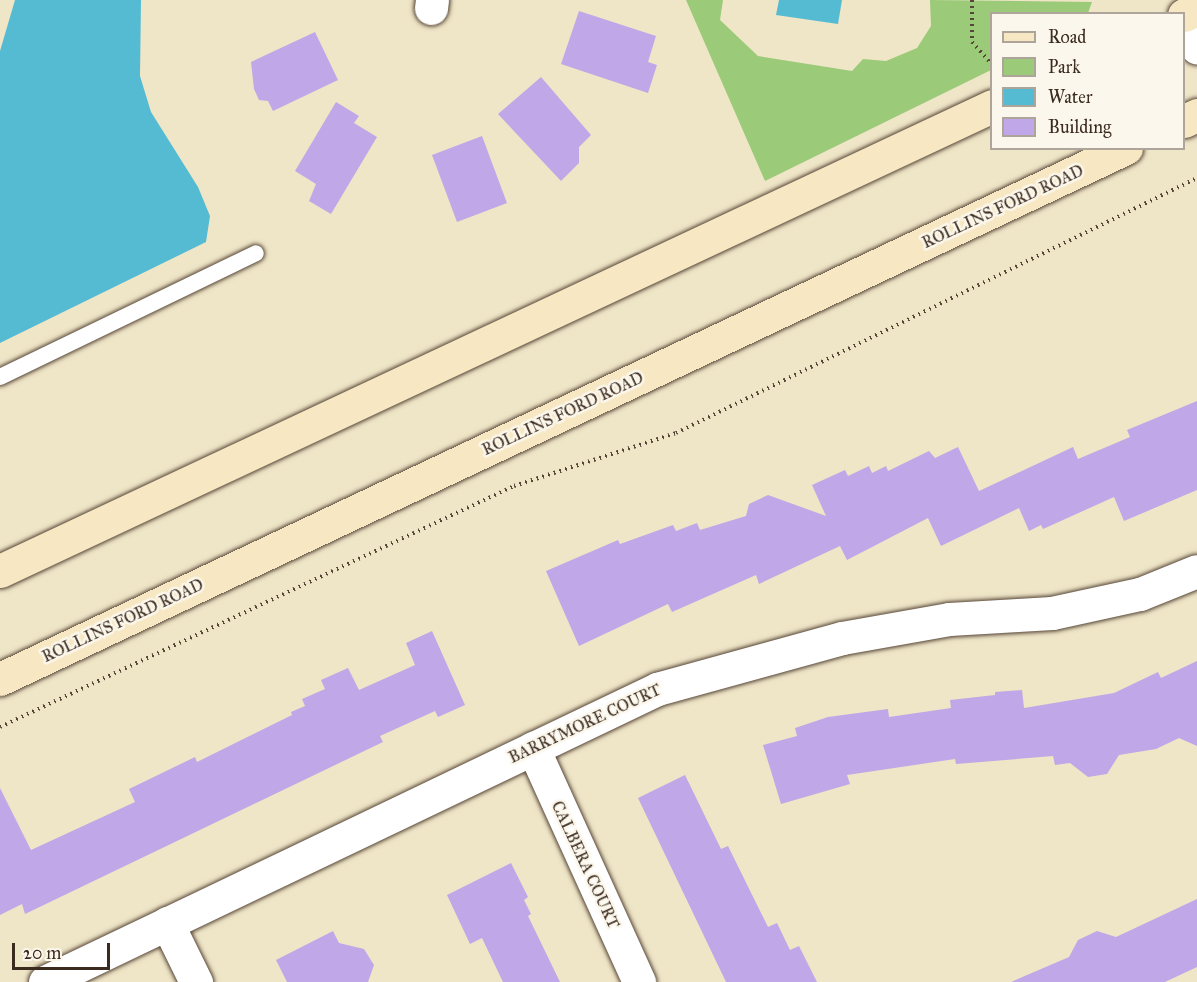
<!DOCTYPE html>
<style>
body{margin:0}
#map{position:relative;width:1197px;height:982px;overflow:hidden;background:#efe5c7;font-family:"IM FELL Great Primer",serif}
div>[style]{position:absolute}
.green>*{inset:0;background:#9bca79}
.water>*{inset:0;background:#55bbd3}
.building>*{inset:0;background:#c0a7e8}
.path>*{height:4px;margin-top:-2px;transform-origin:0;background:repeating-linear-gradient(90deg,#564637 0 1.5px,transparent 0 6px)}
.roads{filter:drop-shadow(0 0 2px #564637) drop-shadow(0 0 2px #564637)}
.service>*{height:16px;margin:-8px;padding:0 8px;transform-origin:8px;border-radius:8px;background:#fff}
.minor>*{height:33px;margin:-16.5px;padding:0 16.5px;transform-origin:16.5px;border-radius:16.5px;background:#fff}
.tertiary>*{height:33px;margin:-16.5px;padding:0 16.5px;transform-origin:16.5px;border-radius:16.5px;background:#fff}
.secondary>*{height:33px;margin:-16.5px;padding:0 16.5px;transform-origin:16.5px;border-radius:16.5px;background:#f7e8c3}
span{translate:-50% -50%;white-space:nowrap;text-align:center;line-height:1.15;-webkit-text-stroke:5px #fbf7ec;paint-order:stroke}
.street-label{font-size:16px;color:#3b2a1e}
.legend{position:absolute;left:990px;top:12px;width:195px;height:138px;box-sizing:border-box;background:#fbf7ec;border:2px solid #aea59a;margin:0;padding:8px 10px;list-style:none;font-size:18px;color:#3b2a1e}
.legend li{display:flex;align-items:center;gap:12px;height:30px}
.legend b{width:30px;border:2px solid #aea59a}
.scale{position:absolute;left:12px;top:943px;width:98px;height:27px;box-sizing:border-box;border:3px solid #3b2a1e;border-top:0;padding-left:8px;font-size:18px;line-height:21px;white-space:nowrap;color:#3b2a1e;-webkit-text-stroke:4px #fbf7ec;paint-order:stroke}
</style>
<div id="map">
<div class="green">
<i style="clip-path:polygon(686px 0,723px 0,720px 20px,758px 56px,852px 71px,863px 59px,886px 61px,917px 48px,931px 26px,930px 0,1092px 2px,1088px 13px,992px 14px,991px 70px,765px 181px)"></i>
</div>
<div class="water">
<i style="clip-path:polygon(15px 0,141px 0,140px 76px,151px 112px,198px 187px,210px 216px,206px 242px,0 343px,0 51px)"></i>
<i style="clip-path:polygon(779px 0,842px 0,838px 24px,776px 15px)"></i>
</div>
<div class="building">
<i style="clip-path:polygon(579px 11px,656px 36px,648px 62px,657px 65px,648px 93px,561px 64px)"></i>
<i style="clip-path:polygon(315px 32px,338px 80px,273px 111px,268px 101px,259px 100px,254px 89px,251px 62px)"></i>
<i style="clip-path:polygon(541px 77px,591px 135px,579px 147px,579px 163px,561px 181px,498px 114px)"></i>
<i style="clip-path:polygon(336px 102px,359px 116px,354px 123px,377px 137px,331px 214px,309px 201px,316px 184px,295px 171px)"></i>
<i style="clip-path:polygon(482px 136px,507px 203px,457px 222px,432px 155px)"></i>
<i style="clip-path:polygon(1197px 401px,1197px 490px,1124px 521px,1114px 497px,1043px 529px,1041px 525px,1029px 531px,1019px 508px,941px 546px,928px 518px,847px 560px,840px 546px,759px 584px,756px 575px,672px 612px,668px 604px,579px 646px,546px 571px,618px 540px,620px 544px,673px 525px,676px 531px,697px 523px,700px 530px,746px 516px,749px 504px,768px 495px,826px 516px,812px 485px,845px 470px,848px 476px,869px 466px,872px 473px,886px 466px,888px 471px,929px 451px,935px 458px,958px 447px,979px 491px,1073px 447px,1078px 459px,1130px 437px,1127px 430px)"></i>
<i style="clip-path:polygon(432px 631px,465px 705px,438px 717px,435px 711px,380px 736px,383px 742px,25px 914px,22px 904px,0 915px,0 788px,31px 850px,135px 802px,129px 789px,195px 757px,197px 762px,292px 715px,291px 712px,305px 706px,302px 699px,325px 689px,321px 680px,348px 668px,359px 690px,415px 665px,406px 643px)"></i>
<i style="clip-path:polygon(1197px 661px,1197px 746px,1179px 738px,1156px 749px,1119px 755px,1107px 774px,1088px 777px,1070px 763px,1055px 765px,1053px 756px,956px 764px,955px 759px,847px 775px,850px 784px,781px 804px,763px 745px,797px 736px,795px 728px,828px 717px,888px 709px,889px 717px,951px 708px,950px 700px,995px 695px,995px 692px,1022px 690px,1024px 708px,1114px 693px,1158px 672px,1161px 678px)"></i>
<i style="clip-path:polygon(685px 775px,721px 849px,728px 846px,768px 927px,777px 923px,790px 950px,799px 946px,817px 982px,726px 982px,638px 798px)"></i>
<i style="clip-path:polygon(511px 863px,528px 897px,524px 900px,531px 914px,528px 916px,560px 982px,503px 982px,482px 938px,470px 944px,447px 895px)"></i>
<i style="clip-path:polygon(1197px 899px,1197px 967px,1165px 982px,1011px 982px,1069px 957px,1078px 940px,1097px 931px,1116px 937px)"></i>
<i style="clip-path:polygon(333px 931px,339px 943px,364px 949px,374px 965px,368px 982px,287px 982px,276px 960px)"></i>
</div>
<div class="path">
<i style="left:972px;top:0;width:42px;rotate:90deg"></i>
<i style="left:972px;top:42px;width:30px;rotate:48deg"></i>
<i style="left:0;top:727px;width:568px;rotate:-25.12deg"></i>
<i style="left:514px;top:486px;width:170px;rotate:-18.1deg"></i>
<i style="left:676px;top:433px;width:580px;rotate:-26.08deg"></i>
</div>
<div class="roads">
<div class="service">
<i style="left:0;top:377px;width:284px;rotate:-25.8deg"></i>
</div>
<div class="minor">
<i style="left:431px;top:8px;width:8px;rotate:-83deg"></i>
<i style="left:533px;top:748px;width:257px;rotate:65.6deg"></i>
<i style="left:167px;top:923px;width:66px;rotate:63.8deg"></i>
<i style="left:45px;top:982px;width:679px;rotate:-25.58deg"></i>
<i style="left:657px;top:689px;width:192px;rotate:-15.4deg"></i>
<i style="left:842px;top:638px;width:109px;rotate:-10.1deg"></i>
<i style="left:949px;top:619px;width:103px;rotate:-3.3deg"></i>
<i style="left:1052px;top:613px;width:90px;rotate:-12.2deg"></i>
<i style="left:1140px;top:594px;width:61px;rotate:-22deg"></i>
</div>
<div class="tertiary">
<i style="left:1184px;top:17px;width:33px;rotate:67deg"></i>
</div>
<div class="secondary">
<i style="left:1184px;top:15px;width:14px;rotate:-25deg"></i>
<i style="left:1184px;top:121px;width:14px;rotate:-25deg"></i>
<i style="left:0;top:571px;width:1096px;rotate:-25.11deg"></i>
<i style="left:0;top:679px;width:1245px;rotate:-25.25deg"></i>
</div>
</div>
<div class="street-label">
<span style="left:1003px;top:207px;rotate:-25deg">ROLLINS FORD ROAD</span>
<span style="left:563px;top:414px;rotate:-25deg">ROLLINS FORD ROAD</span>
<span style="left:123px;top:621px;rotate:-25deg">ROLLINS FORD ROAD</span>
<span style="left:585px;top:724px;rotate:-25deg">BARRYMORE COURT</span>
<span style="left:585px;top:865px;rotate:65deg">CALBERA COURT</span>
</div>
<ul class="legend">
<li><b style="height:8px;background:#f7e8c3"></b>Road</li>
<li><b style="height:16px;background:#9bca79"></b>Park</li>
<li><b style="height:16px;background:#55bbd3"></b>Water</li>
<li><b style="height:16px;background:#c0a7e8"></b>Building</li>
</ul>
<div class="scale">20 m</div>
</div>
